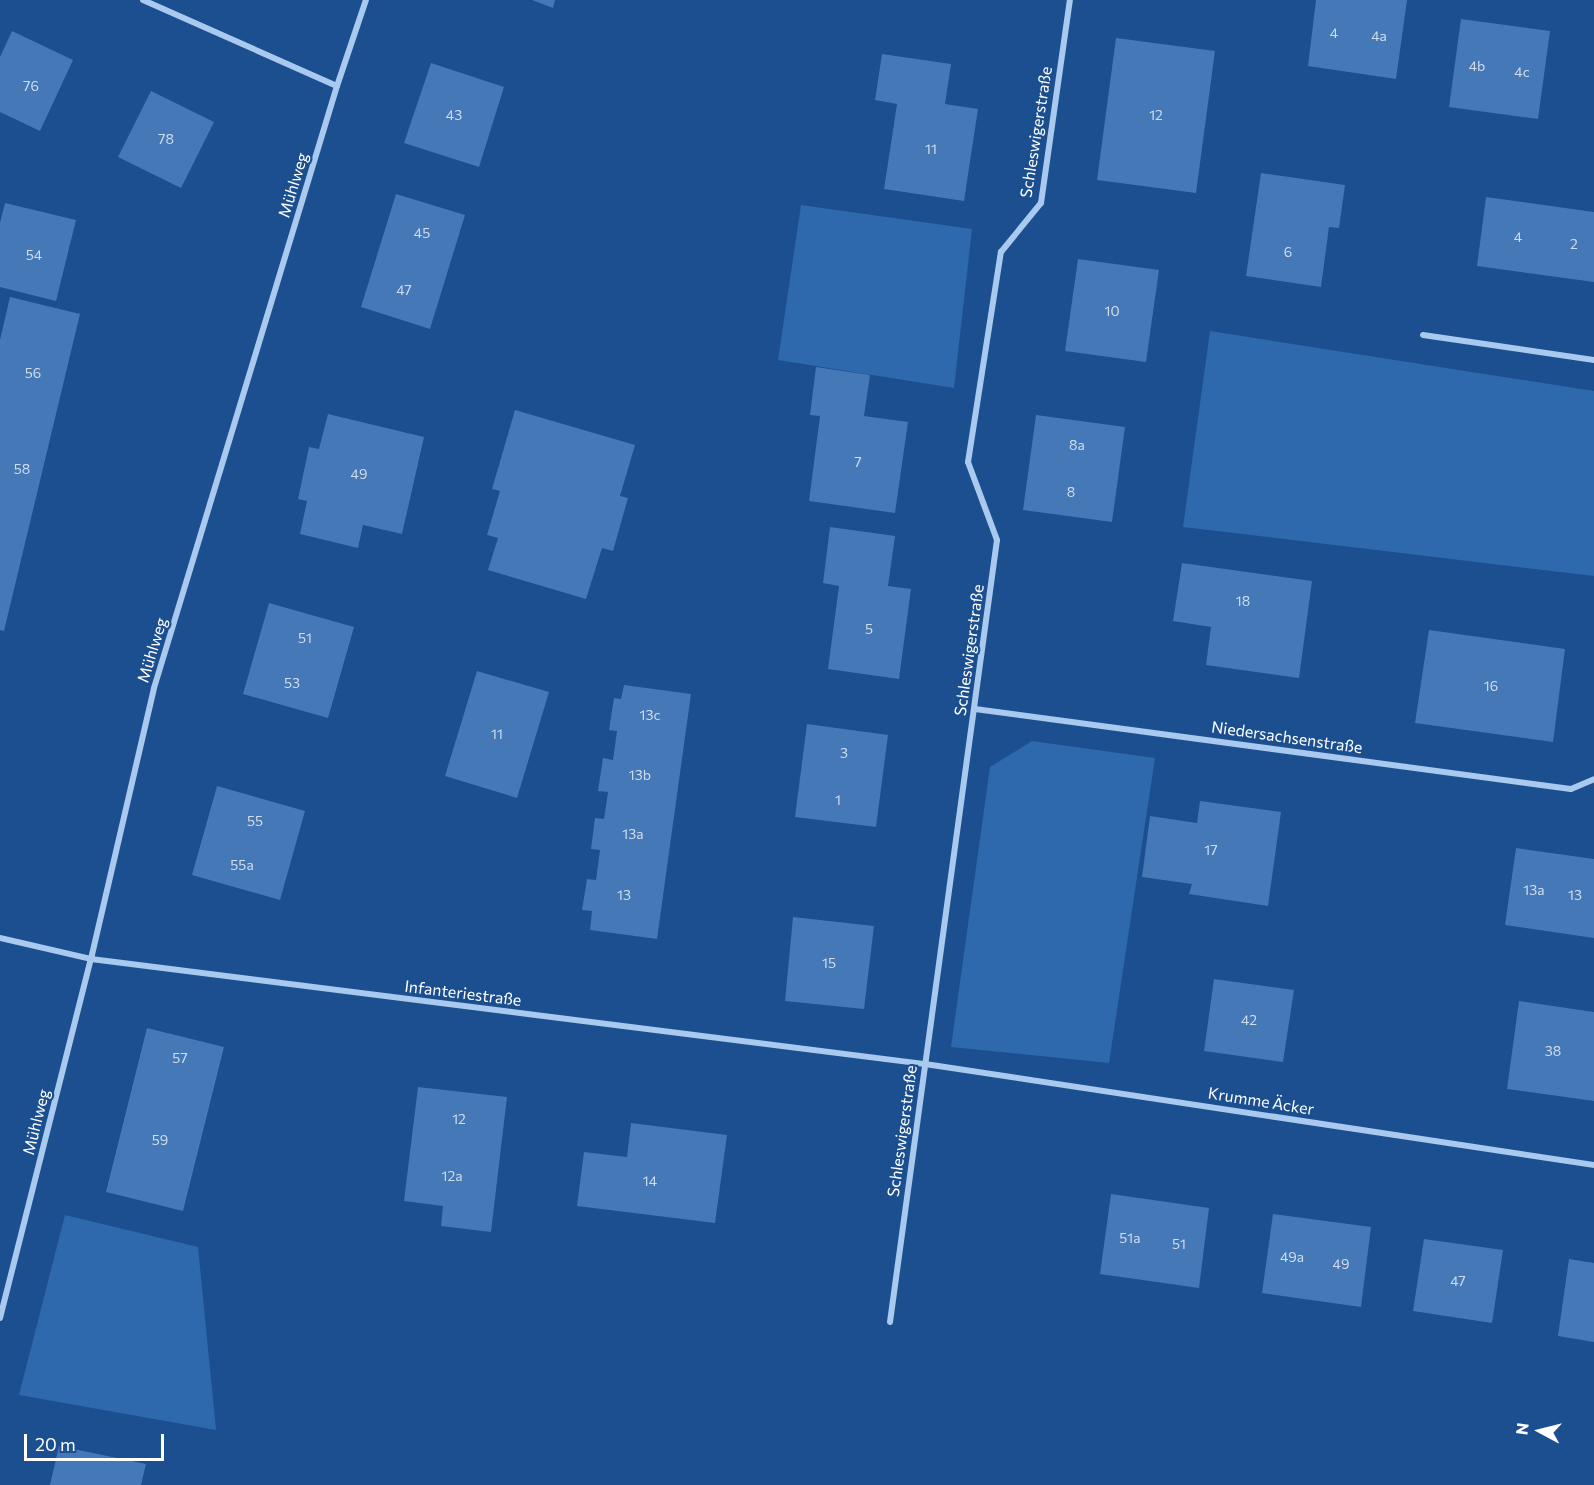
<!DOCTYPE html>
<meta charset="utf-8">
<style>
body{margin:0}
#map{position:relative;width:1594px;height:1485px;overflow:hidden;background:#1b4f8f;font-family:Commissioner,sans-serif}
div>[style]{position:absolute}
.green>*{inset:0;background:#2e69ad}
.building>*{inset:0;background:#4478b7}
.minor>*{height:6px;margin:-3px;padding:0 3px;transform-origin:3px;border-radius:3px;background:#a9c9ee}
span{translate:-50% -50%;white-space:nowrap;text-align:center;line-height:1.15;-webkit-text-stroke:4.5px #1b4f8f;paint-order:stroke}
.number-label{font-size:14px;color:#d0dded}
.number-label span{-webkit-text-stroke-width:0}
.street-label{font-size:16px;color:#fff}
.north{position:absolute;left:1510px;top:1401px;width:60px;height:60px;-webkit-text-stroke:4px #1b4f8f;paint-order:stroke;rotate:277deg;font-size:16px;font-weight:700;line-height:24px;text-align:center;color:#fff}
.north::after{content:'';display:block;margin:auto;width:21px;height:27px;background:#fff;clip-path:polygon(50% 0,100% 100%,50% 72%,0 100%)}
.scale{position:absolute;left:24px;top:1434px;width:140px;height:27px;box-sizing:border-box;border:3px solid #fff;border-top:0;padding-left:8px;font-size:18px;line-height:21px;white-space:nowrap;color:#fff;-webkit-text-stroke:4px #1b4f8f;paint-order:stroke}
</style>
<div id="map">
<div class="green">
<i style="clip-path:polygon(801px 205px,972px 229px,954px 388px,778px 360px)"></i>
<i style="clip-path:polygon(1210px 331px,1594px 391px,1594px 576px,1183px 527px)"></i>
<i style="clip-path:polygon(1032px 741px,1155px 758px,1109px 1063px,951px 1047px,990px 767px)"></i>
<i style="clip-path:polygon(65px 1215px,198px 1247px,216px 1430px,19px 1395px)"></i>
</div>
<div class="building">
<i style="clip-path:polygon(532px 0,555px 0,553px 8px)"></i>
<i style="clip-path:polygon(1316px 0,1407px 0,1396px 79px,1308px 66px)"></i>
<i style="clip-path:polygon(1461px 19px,1550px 31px,1538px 119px,1449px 107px)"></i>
<i style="clip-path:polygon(12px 31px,73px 60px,40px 131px,0 112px,0 57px)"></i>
<i style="clip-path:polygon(1116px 38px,1215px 51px,1196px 193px,1097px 180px)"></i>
<i style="clip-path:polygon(882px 54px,951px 64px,945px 104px,978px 109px,964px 201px,884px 189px,897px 104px,875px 100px)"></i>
<i style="clip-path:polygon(431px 63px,504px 87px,479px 167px,404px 143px)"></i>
<i style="clip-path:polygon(151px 91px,214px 122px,181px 188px,118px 157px)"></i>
<i style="clip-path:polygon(1261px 173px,1345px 185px,1339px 228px,1329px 227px,1321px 287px,1246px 276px)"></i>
<i style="clip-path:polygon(396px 194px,465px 215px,430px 329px,361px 307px)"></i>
<i style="clip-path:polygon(1486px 197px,1594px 212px,1594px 282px,1477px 266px)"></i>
<i style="clip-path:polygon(5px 203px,76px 220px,56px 301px,0 287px,0 223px)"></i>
<i style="clip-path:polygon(1078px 259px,1159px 270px,1146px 362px,1065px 351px)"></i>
<i style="clip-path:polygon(10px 297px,80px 314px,4px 631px,0 630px,0 340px)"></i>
<i style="clip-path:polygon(816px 367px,870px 375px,864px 416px,908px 422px,895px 513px,809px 501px,820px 416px,810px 415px)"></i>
<i style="clip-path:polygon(515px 410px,635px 445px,620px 496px,628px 498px,613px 551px,602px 548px,586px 599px,488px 570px,498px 538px,487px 535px,500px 491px,492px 489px)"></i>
<i style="clip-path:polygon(328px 414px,424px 437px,402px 534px,363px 525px,358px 548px,300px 534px,307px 501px,298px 499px,309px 447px,319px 449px)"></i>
<i style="clip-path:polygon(1036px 415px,1125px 427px,1112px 522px,1023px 510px)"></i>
<i style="clip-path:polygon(830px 527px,895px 536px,888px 586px,911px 589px,899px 679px,828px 669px,839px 586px,823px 583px)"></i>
<i style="clip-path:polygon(1182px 563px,1312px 581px,1299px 678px,1206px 665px,1211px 627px,1173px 621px)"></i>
<i style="clip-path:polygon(269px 603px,354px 627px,328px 718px,243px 694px)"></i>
<i style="clip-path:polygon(1429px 630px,1565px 649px,1553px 742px,1415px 723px)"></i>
<i style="clip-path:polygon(477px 671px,549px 692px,517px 798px,445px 776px)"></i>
<i style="clip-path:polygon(624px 685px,691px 694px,657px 939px,590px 930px,592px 911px,582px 910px,587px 879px,596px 880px,600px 850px,591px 849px,595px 818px,604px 819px,608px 792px,598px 791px,603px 758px,613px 760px,617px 731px,609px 730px,614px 698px,621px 699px)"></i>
<i style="clip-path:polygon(807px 724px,888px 735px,876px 827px,795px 817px)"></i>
<i style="clip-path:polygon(217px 786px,305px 811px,280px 900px,192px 875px)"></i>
<i style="clip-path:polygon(1200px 801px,1281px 812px,1268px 906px,1189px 894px,1192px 884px,1142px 877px,1150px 816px,1197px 823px)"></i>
<i style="clip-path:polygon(1516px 848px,1594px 859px,1594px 938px,1505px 925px)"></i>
<i style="clip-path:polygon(793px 917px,874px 926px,864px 1009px,785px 1001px)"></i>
<i style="clip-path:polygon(1214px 979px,1294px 990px,1283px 1062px,1204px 1051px)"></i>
<i style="clip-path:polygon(1519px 1001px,1594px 1012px,1594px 1101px,1507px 1089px)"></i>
<i style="clip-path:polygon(147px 1028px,224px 1047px,183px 1211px,106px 1192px)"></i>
<i style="clip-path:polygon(418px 1087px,507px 1097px,491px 1232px,441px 1226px,443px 1206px,404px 1201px)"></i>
<i style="clip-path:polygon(631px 1123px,727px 1135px,715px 1223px,577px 1206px,584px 1152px,627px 1157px)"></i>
<i style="clip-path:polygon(1111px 1194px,1209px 1208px,1199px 1288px,1100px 1274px)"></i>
<i style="clip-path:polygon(1273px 1214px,1371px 1227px,1361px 1307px,1262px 1293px)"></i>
<i style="clip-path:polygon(1424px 1239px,1503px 1250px,1492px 1323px,1413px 1311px)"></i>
<i style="clip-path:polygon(1569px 1259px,1594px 1263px,1594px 1342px,1558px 1336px)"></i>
<i style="clip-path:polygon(59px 1446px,146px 1464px,141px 1485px,50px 1485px)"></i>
</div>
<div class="minor">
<i style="left:143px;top:0;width:212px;rotate:23.9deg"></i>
<i style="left:1423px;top:335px;width:173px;rotate:8.3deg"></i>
<i style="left:975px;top:709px;width:601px;rotate:7.65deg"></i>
<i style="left:1571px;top:789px;width:25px;rotate:-23deg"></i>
<i style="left:0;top:938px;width:93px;rotate:13deg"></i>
<i style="left:91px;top:959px;width:841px;rotate:7.18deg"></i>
<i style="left:925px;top:1064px;width:677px;rotate:8.59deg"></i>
<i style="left:0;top:1318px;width:370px;rotate:-75.8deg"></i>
<i style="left:91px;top:959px;width:278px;rotate:-76.9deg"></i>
<i style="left:154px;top:688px;width:629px;rotate:-73.09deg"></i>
<i style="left:337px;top:86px;width:91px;rotate:-71.4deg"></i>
<i style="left:890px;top:1322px;width:789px;rotate:-82.21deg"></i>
<i style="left:997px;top:540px;width:83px;rotate:-110.4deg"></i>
<i style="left:968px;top:462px;width:213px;rotate:-81.1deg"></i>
<i style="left:1001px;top:252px;width:63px;rotate:-50.8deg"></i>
<i style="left:1041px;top:203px;width:205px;rotate:-81.9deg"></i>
</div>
<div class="number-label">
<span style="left:1334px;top:33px">4</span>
<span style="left:1379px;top:36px">4a</span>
<span style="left:1477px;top:66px">4b</span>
<span style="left:1522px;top:72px">4c</span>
<span style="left:31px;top:86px">76</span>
<span style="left:454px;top:115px">43</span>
<span style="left:1156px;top:115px">12</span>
<span style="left:166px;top:139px">78</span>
<span style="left:931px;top:149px">11</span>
<span style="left:422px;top:233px">45</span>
<span style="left:1518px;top:237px">4</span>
<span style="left:1574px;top:244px">2</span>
<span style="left:1288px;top:252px">6</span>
<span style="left:34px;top:255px">54</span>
<span style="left:404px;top:290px">47</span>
<span style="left:1112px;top:311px">10</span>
<span style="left:33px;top:373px">56</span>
<span style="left:1077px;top:445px">8a</span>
<span style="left:858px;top:462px">7</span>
<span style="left:22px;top:469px">58</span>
<span style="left:359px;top:474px">49</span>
<span style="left:1071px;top:492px">8</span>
<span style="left:1243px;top:601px">18</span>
<span style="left:869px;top:629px">5</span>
<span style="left:305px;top:638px">51</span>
<span style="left:292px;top:683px">53</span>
<span style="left:1491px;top:686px">16</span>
<span style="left:650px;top:715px">13c</span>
<span style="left:497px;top:734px">11</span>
<span style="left:844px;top:753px">3</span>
<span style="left:640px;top:775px">13b</span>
<span style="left:838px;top:800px">1</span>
<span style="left:255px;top:821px">55</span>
<span style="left:633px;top:834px">13a</span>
<span style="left:1211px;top:850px">17</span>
<span style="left:242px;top:865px">55a</span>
<span style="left:1534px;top:890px">13a</span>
<span style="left:624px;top:895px">13</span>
<span style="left:1575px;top:895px">13</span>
<span style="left:829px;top:963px">15</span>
<span style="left:1249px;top:1020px">42</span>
<span style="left:1553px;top:1051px">38</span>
<span style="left:180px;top:1058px">57</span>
<span style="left:459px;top:1119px">12</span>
<span style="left:160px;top:1140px">59</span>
<span style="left:452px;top:1176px">12a</span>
<span style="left:650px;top:1181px">14</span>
<span style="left:1130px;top:1238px">51a</span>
<span style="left:1179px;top:1244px">51</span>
<span style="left:1292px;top:1257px">49a</span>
<span style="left:1341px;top:1264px">49</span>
<span style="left:1458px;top:1281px">47</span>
</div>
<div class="street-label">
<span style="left:1036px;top:132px;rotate:-81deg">Schleswigerstraße</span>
<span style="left:293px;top:185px;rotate:-73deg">Mühlweg</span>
<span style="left:152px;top:650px;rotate:-73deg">Mühlweg</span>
<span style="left:969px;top:650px;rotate:-82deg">Schleswigerstraße</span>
<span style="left:1287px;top:737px;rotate:8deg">Niedersachsenstraße</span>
<span style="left:463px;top:993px;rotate:7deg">Infanteriestraße</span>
<span style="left:1261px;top:1101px;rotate:9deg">Krumme Äcker</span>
<span style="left:36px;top:1122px;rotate:-76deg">Mühlweg</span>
<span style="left:902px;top:1131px;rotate:-82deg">Schleswigerstraße</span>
</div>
<div class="north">N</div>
<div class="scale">20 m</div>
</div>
